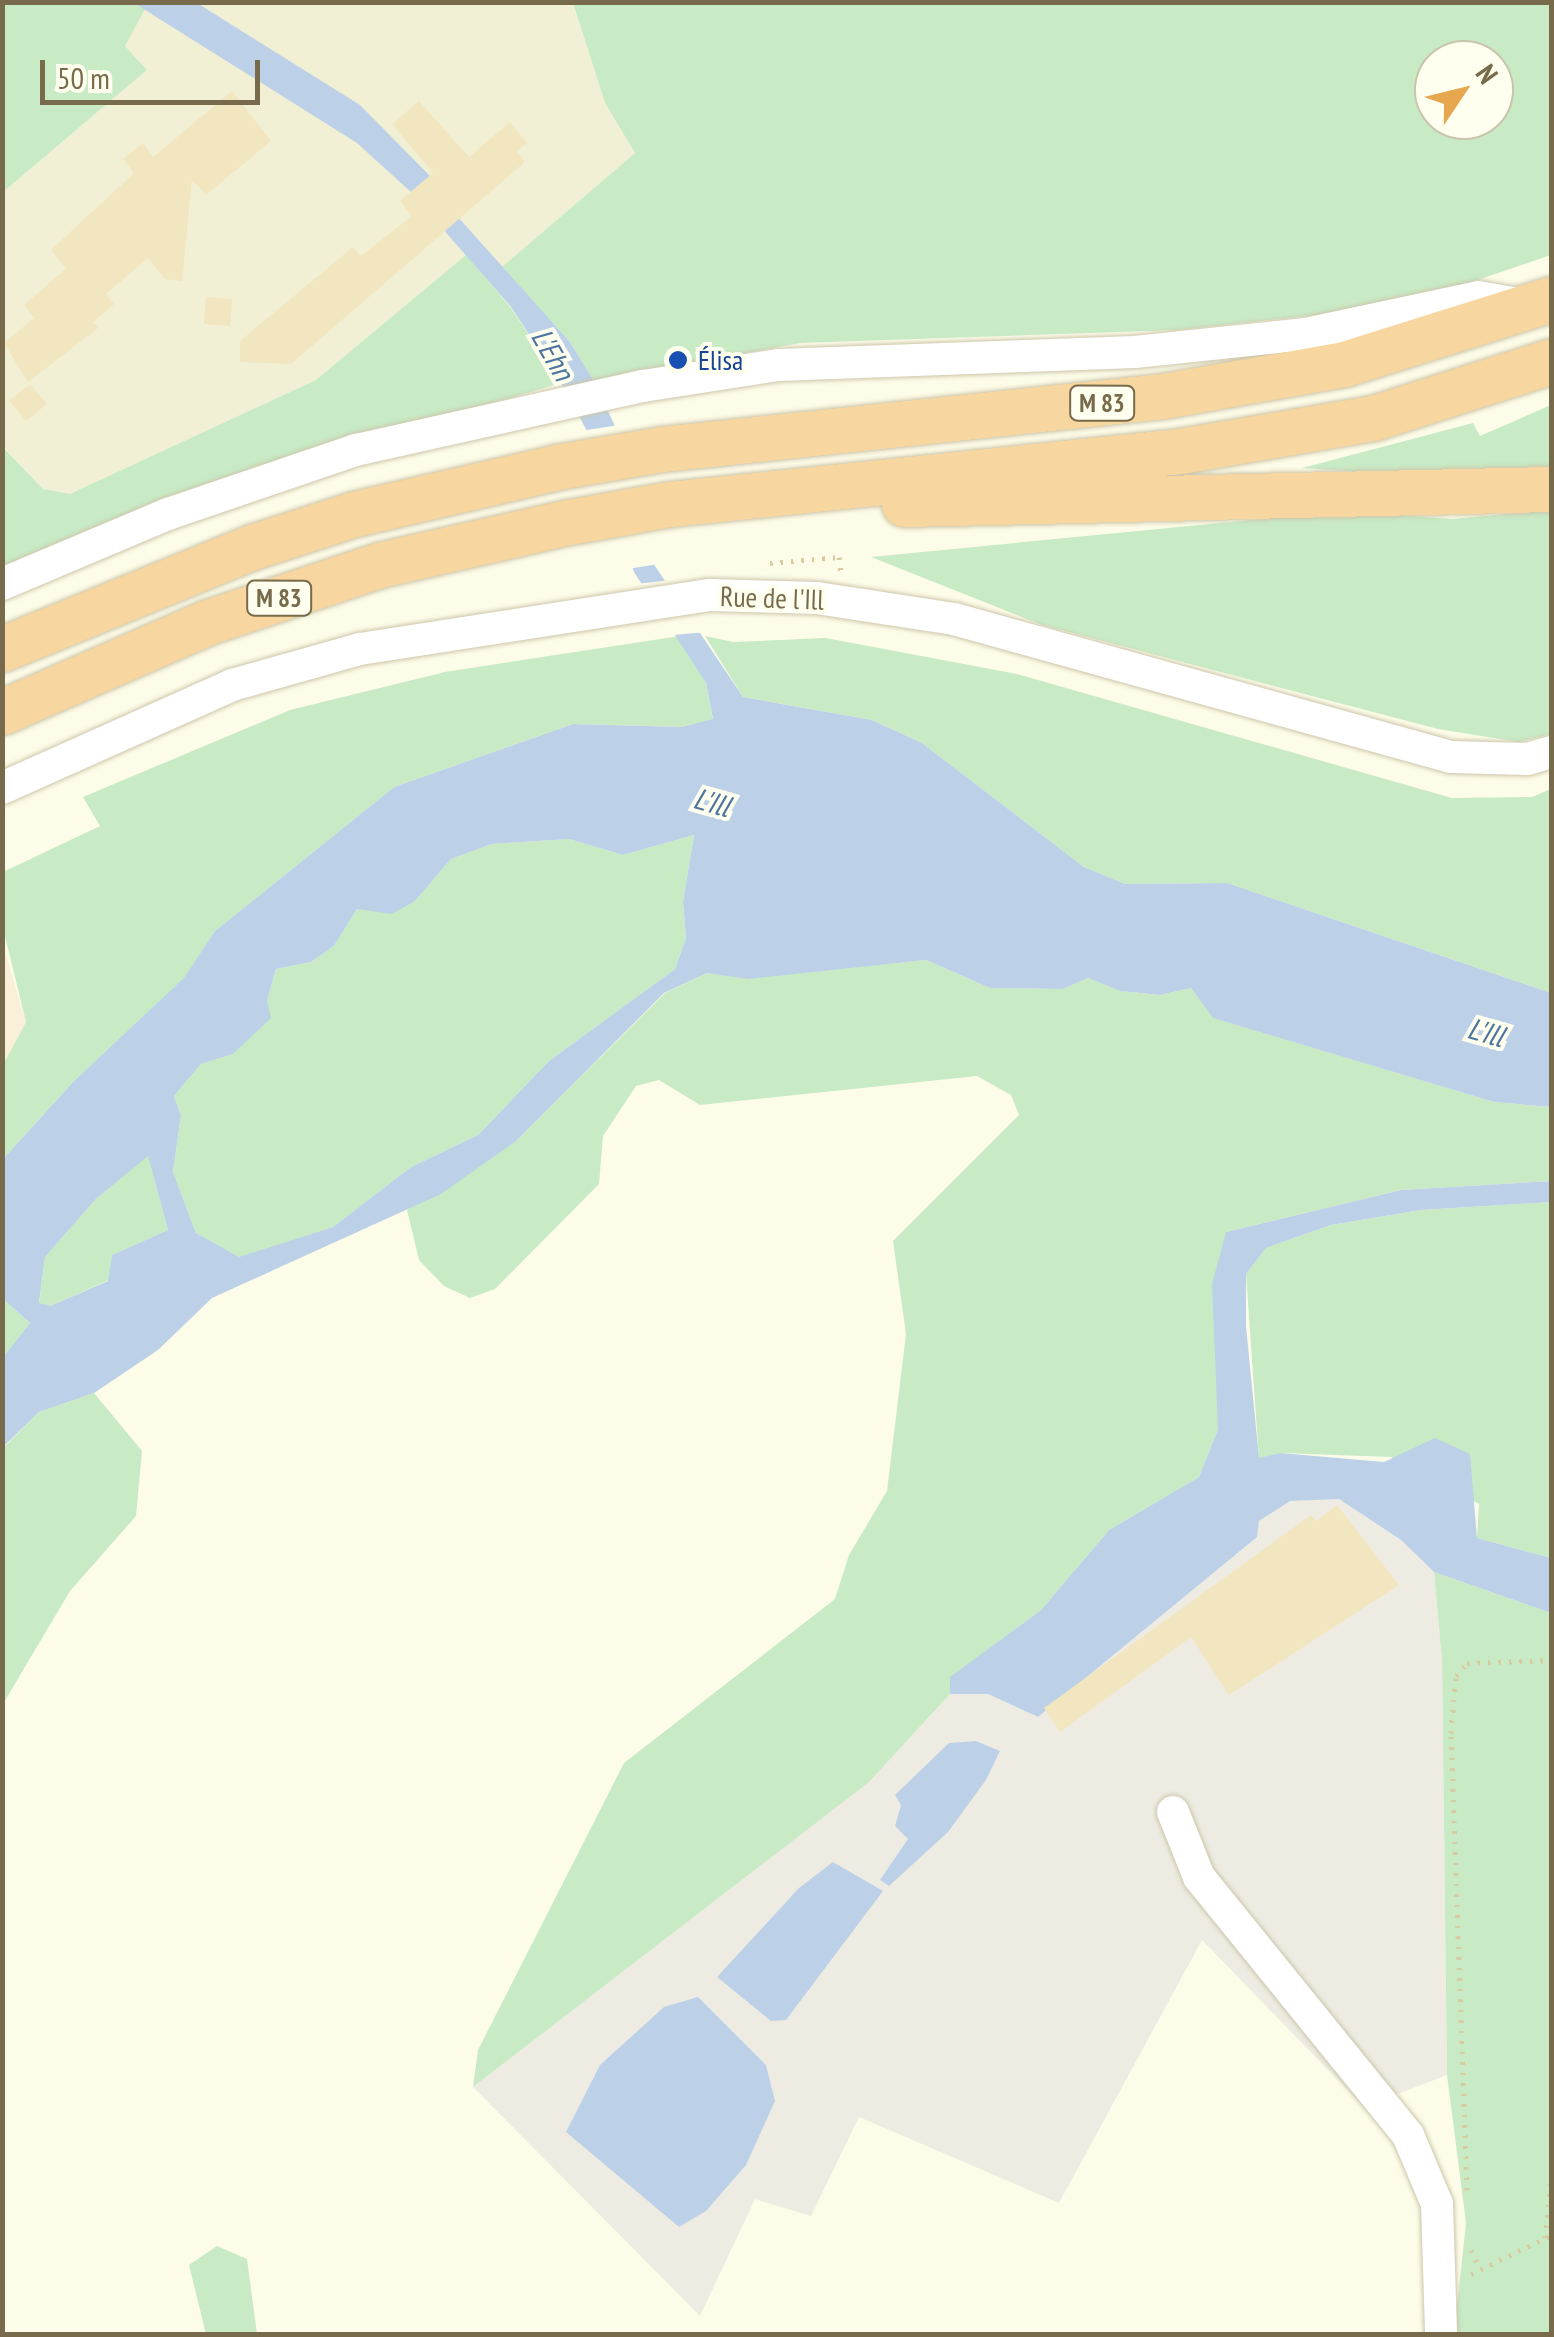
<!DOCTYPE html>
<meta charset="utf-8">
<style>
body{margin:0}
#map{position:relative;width:1554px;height:2337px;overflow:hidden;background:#fdfce8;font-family:"PT Sans Narrow",sans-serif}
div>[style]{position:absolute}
.residential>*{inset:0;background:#f1efd4}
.commercial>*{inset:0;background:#faefd9}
.industrial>*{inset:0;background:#eeece2}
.green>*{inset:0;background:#c8ebc6}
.water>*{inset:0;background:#bcd1e7}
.pier>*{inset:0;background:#fdfce8}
.building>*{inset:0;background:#f2e6c0}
.path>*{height:5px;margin-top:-2.5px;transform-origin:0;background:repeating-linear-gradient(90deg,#d8cba2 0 2.5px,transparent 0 10.5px)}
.roads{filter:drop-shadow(0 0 2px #cdc6ab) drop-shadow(0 0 2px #cdc6ab)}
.minor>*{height:32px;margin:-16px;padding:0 16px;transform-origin:16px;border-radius:16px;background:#fff}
.highway>*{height:45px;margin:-22.5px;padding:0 22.5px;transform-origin:22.5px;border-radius:22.5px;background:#f7d69f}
.dots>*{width:28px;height:28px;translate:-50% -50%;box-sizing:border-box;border:5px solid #ffffef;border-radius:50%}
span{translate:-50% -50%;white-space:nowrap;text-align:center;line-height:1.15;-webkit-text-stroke:8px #ffffef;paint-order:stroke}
.shield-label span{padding:2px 8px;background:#ffffef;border:2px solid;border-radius:8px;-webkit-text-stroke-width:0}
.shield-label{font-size:25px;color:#786b4b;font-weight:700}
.transit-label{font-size:28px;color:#164399}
.left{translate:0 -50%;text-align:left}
.street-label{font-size:28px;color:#786b4b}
.water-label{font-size:30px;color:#4e75a0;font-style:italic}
.frame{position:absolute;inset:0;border:5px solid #786b4b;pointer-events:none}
.north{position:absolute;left:1414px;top:40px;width:100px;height:100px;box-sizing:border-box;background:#ffffef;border:2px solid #c9c4ad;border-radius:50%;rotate:55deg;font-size:28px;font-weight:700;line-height:40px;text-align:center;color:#786b4b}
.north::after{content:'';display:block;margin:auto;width:35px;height:45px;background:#e6a74e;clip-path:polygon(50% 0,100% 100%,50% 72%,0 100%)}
.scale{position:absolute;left:40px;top:60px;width:220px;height:45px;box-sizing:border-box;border:5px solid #786b4b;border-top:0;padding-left:12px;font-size:30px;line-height:35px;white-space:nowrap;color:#786b4b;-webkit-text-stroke:8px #ffffef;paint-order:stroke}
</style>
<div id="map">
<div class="residential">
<i style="clip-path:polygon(146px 3px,573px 3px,605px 103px,635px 153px,487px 280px,465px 256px,316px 380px,70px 495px,43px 489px,3px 446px,3px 192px,147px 70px,125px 46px)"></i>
</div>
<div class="commercial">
<i style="clip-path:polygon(3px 945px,26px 1022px,3px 1065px)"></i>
</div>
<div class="industrial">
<i style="clip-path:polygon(1339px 1499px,1401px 1540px,1434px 1572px,1442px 1661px,1447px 2075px,1364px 2107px,1202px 1940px,1059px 2203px,859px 2117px,811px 2216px,755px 2199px,700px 2316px,473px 2087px,868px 1782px,950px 1694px,988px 1694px,1038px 1717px,1256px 1537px,1259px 1521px,1289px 1501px)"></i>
</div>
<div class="green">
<i style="clip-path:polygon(134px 2px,145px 9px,125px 46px,147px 70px,3px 192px,3px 3px)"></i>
<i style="clip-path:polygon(evenodd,573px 3px,1551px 3px,1551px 255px,1445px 291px,1354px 311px,1177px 330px,800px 343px,594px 381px,570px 342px,502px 267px,635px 153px,605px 103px,573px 3px,1434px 60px,1494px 60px,1494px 120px,1434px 120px,1434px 60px)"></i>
<i style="clip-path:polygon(466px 255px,511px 308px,561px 383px,271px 469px,3px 572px,2px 446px,43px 489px,70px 494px,316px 380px)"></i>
<i style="clip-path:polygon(1551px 405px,1551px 468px,1396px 474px,1302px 468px,1473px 423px,1480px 436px)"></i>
<i style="clip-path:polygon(1551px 510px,1551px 734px,1519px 742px,1438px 729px,1042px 625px,871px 557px,1343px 511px,1453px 519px)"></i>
<i style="clip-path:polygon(680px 636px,706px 683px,713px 720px,682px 727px,573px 724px,394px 787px,215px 931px,185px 978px,74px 1081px,3px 1159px,3px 1065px,26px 1022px,3px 928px,3px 872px,100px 826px,83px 797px,290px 710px,445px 672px)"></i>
<i style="clip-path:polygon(705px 636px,733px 642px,826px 638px,1017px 674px,1452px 798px,1532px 797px,1551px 789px,1551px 993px,1227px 883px,1125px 884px,1084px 867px,922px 743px,872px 720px,743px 697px)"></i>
<i style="clip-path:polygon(694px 835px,683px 902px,686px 938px,675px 969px,549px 1061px,478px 1135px,411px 1167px,333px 1227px,239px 1258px,196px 1233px,173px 1172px,181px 1115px,174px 1096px,201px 1064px,233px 1054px,267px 1001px,276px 969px,311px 962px,334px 946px,357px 909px,415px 901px,451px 859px,492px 844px,569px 839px,623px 855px)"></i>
<i style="clip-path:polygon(926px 960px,990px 988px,1063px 989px,1088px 978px,1121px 991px,1160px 995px,1191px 988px,1214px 1018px,1494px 1102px,1551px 1107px,1551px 1181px,1401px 1190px,1226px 1232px,1218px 1429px,1199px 1477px,1109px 1530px,1041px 1610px,951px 1677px,950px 1694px,869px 1782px,473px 2087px,478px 2050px,624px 1763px,835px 1599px,849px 1555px,887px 1491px,906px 1334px,893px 1241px,1019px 1115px,1011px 1095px,977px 1076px,700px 1105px,659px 1080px,636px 1086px,603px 1136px,599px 1184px,495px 1289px,470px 1298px,444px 1286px,419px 1260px,407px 1210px,516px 1141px,665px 993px,707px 973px,748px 978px)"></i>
<i style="clip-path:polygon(148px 1155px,168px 1230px,112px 1255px,109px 1280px,50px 1306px,39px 1304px,45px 1257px,96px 1199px)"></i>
<i style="clip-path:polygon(1551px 1202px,1551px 1558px,1477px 1538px,1479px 1504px,1391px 1457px,1280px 1453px,1259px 1459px,1246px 1274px,1266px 1248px,1331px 1225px,1421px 1210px)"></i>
<i style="clip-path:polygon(3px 1299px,30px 1323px,3px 1357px)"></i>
<i style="clip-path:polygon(94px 1393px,142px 1451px,136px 1516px,70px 1591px,3px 1704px,3px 1448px,39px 1412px)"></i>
<i style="clip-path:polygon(1434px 1572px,1551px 1613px,1551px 2334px,1454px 2334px,1466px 2223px,1447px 2075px,1442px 1661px)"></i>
<i style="clip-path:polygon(217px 2246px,247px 2259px,257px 2334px,206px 2334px,189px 2265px)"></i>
</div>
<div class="water">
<i style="clip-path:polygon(134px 3px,197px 3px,360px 105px,430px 176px,411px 192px,357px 143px)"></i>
<i style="clip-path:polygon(evenodd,457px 216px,570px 342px,594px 381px,614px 424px,655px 566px,743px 697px,872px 720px,922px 743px,1084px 867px,1125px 884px,1227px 883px,1551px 993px,1551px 1107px,1494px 1102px,1213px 1018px,1191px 988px,1160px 995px,1120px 991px,1088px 978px,1063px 989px,990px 988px,926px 960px,748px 979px,707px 973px,664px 993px,516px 1141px,441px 1194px,212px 1298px,158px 1350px,94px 1393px,39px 1412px,3px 1447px,3px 1357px,30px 1323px,3px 1299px,3px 1159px,74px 1081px,184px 978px,215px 931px,394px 787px,573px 724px,682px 727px,713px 719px,706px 683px,634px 572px,586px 429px,561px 383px,511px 307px,442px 228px,457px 216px,694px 835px,683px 902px,686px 938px,675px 969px,549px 1061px,478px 1135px,411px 1167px,333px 1227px,239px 1257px,196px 1233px,173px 1172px,181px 1115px,174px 1096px,201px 1064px,233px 1054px,271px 1018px,267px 1001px,276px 969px,311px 962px,334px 946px,357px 909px,392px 914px,415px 901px,451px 859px,492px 844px,569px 839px,623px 855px,694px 835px,457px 216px,148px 1156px,168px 1230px,112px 1255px,108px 1281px,50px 1306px,39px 1303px,45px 1257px,96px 1199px,148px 1156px)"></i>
<i style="clip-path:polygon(1551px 1181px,1551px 1202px,1421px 1210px,1331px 1225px,1266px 1248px,1246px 1274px,1246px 1326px,1259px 1458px,1280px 1453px,1384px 1462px,1435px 1438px,1470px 1454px,1477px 1538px,1551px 1558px,1551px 1613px,1434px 1572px,1401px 1540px,1339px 1499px,1290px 1501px,1259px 1521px,1257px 1537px,1038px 1717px,988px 1694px,950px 1694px,950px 1677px,1041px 1610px,1109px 1530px,1199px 1477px,1218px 1429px,1212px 1284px,1226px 1232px,1401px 1190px)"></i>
<i style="clip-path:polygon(976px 1741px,1000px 1751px,986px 1780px,948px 1832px,889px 1886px,880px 1880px,908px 1839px,895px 1826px,901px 1805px,895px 1795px,949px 1743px)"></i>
<i style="clip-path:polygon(833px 1862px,883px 1891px,786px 2020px,771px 2021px,717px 1977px,799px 1888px)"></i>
<i style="clip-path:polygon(698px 1997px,766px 2065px,775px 2101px,746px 2165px,706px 2211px,679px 2227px,566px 2132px,600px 2065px,664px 2007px)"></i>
</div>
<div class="pier">
<i style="clip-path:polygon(619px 425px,659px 564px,627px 569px,581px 431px)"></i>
<i style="clip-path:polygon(671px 580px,708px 632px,673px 635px,636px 584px)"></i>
</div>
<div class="building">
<i style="clip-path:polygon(232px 91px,271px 141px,206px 195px,192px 180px,182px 281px,165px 279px,148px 258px,106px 294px,114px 304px,93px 322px,98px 328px,28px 382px,4px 343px,34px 318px,24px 305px,66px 269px,51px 250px,134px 173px,123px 159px,143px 143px,153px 157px)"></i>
<i style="clip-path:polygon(419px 101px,469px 157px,510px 122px,527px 143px,517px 151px,525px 162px,291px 364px,240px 362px,240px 341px,353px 247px,361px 256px,412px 216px,400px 201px,433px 173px,392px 124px)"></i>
<i style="clip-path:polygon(206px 297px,232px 299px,230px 326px,204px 324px)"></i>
<i style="clip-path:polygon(30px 384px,47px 404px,26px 421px,9px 401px)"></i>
<i style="clip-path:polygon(1337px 1505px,1399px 1585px,1229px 1695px,1191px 1637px,1060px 1732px,1044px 1708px,1311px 1515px,1316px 1521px)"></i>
</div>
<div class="path">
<i style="left:770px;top:563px;width:69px;rotate:-5deg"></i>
<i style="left:839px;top:557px;width:14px;rotate:82deg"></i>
<i style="left:1467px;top:2190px;width:457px;rotate:-92deg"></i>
<i style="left:1451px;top:1733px;width:57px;rotate:-85deg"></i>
<i style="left:1456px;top:1676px;width:17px;rotate:-50deg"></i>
<i style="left:1467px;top:1663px;width:85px;rotate:-2deg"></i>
<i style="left:1545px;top:2238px;width:65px;rotate:-83.9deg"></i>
<i style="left:1471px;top:2250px;width:17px;rotate:65deg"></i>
<i style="left:1471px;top:2274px;width:90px;rotate:-25.7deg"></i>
</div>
<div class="roads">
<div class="minor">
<i style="left:2px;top:584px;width:180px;rotate:-22.9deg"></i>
<i style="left:168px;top:514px;width:199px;rotate:-18.8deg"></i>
<i style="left:356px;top:450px;width:294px;rotate:-12.6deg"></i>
<i style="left:643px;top:386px;width:137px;rotate:-8.8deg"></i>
<i style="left:778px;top:365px;width:357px;rotate:-2.1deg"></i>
<i style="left:1135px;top:352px;width:172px;rotate:-6deg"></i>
<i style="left:1306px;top:334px;width:176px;rotate:-12.1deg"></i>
<i style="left:1478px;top:297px;width:47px;rotate:9.9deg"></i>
<i style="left:2px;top:788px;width:252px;rotate:-24.1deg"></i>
<i style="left:232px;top:685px;width:133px;rotate:-15.7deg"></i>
<i style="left:360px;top:649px;width:354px;rotate:-8.8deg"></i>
<i style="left:710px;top:595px;width:107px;rotate:1.6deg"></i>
<i style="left:817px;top:598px;width:139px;rotate:8.7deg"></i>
<i style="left:954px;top:619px;width:516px;rotate:15.52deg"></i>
<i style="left:1451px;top:757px;width:76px;rotate:1.5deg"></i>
<i style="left:1527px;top:759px;width:26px;rotate:-16deg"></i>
<i style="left:1173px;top:1812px;width:70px;rotate:68.2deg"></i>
<i style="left:1199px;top:1877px;width:332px;rotate:51deg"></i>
<i style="left:1408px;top:2135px;width:75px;rotate:67.2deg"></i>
<i style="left:1437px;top:2204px;width:130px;rotate:88.2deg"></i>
</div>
<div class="highway">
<i style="left:904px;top:504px;width:648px;rotate:-1.33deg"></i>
<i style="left:2px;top:649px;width:270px;rotate:-22.2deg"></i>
<i style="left:252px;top:547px;width:107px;rotate:-17.9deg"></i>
<i style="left:354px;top:514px;width:208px;rotate:-13deg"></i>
<i style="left:557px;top:467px;width:107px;rotate:-9.7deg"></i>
<i style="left:662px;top:449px;width:504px;rotate:-6.04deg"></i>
<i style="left:1163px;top:396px;width:184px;rotate:-10deg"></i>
<i style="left:1344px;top:364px;width:218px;rotate:-17.4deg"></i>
<i style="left:2px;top:712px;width:225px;rotate:-23.6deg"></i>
<i style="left:208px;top:622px;width:180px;rotate:-18.4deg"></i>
<i style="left:379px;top:565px;width:195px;rotate:-12.8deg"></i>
<i style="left:569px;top:522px;width:103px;rotate:-10.1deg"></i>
<i style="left:670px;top:504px;width:513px;rotate:-5.93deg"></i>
<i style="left:1180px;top:451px;width:196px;rotate:-9.7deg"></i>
<i style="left:1373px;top:418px;width:188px;rotate:-17.7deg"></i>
</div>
</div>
<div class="dots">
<i style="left:678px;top:360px;background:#1a4fb4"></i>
</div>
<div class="shield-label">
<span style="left:1102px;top:403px">M 83</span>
<span style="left:279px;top:598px">M 83</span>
</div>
<div class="transit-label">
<span class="left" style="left:698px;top:360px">Élisa</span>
</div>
<div class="street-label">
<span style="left:772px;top:598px;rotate:2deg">Rue de l'Ill</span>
</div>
<div class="water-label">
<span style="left:553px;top:354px;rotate:60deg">L'Ehn</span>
<span style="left:712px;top:802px;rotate:16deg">L'Ill</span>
<span style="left:1486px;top:1032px;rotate:16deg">L'Ill</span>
</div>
<div class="frame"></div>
<div class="north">N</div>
<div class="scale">50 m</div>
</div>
